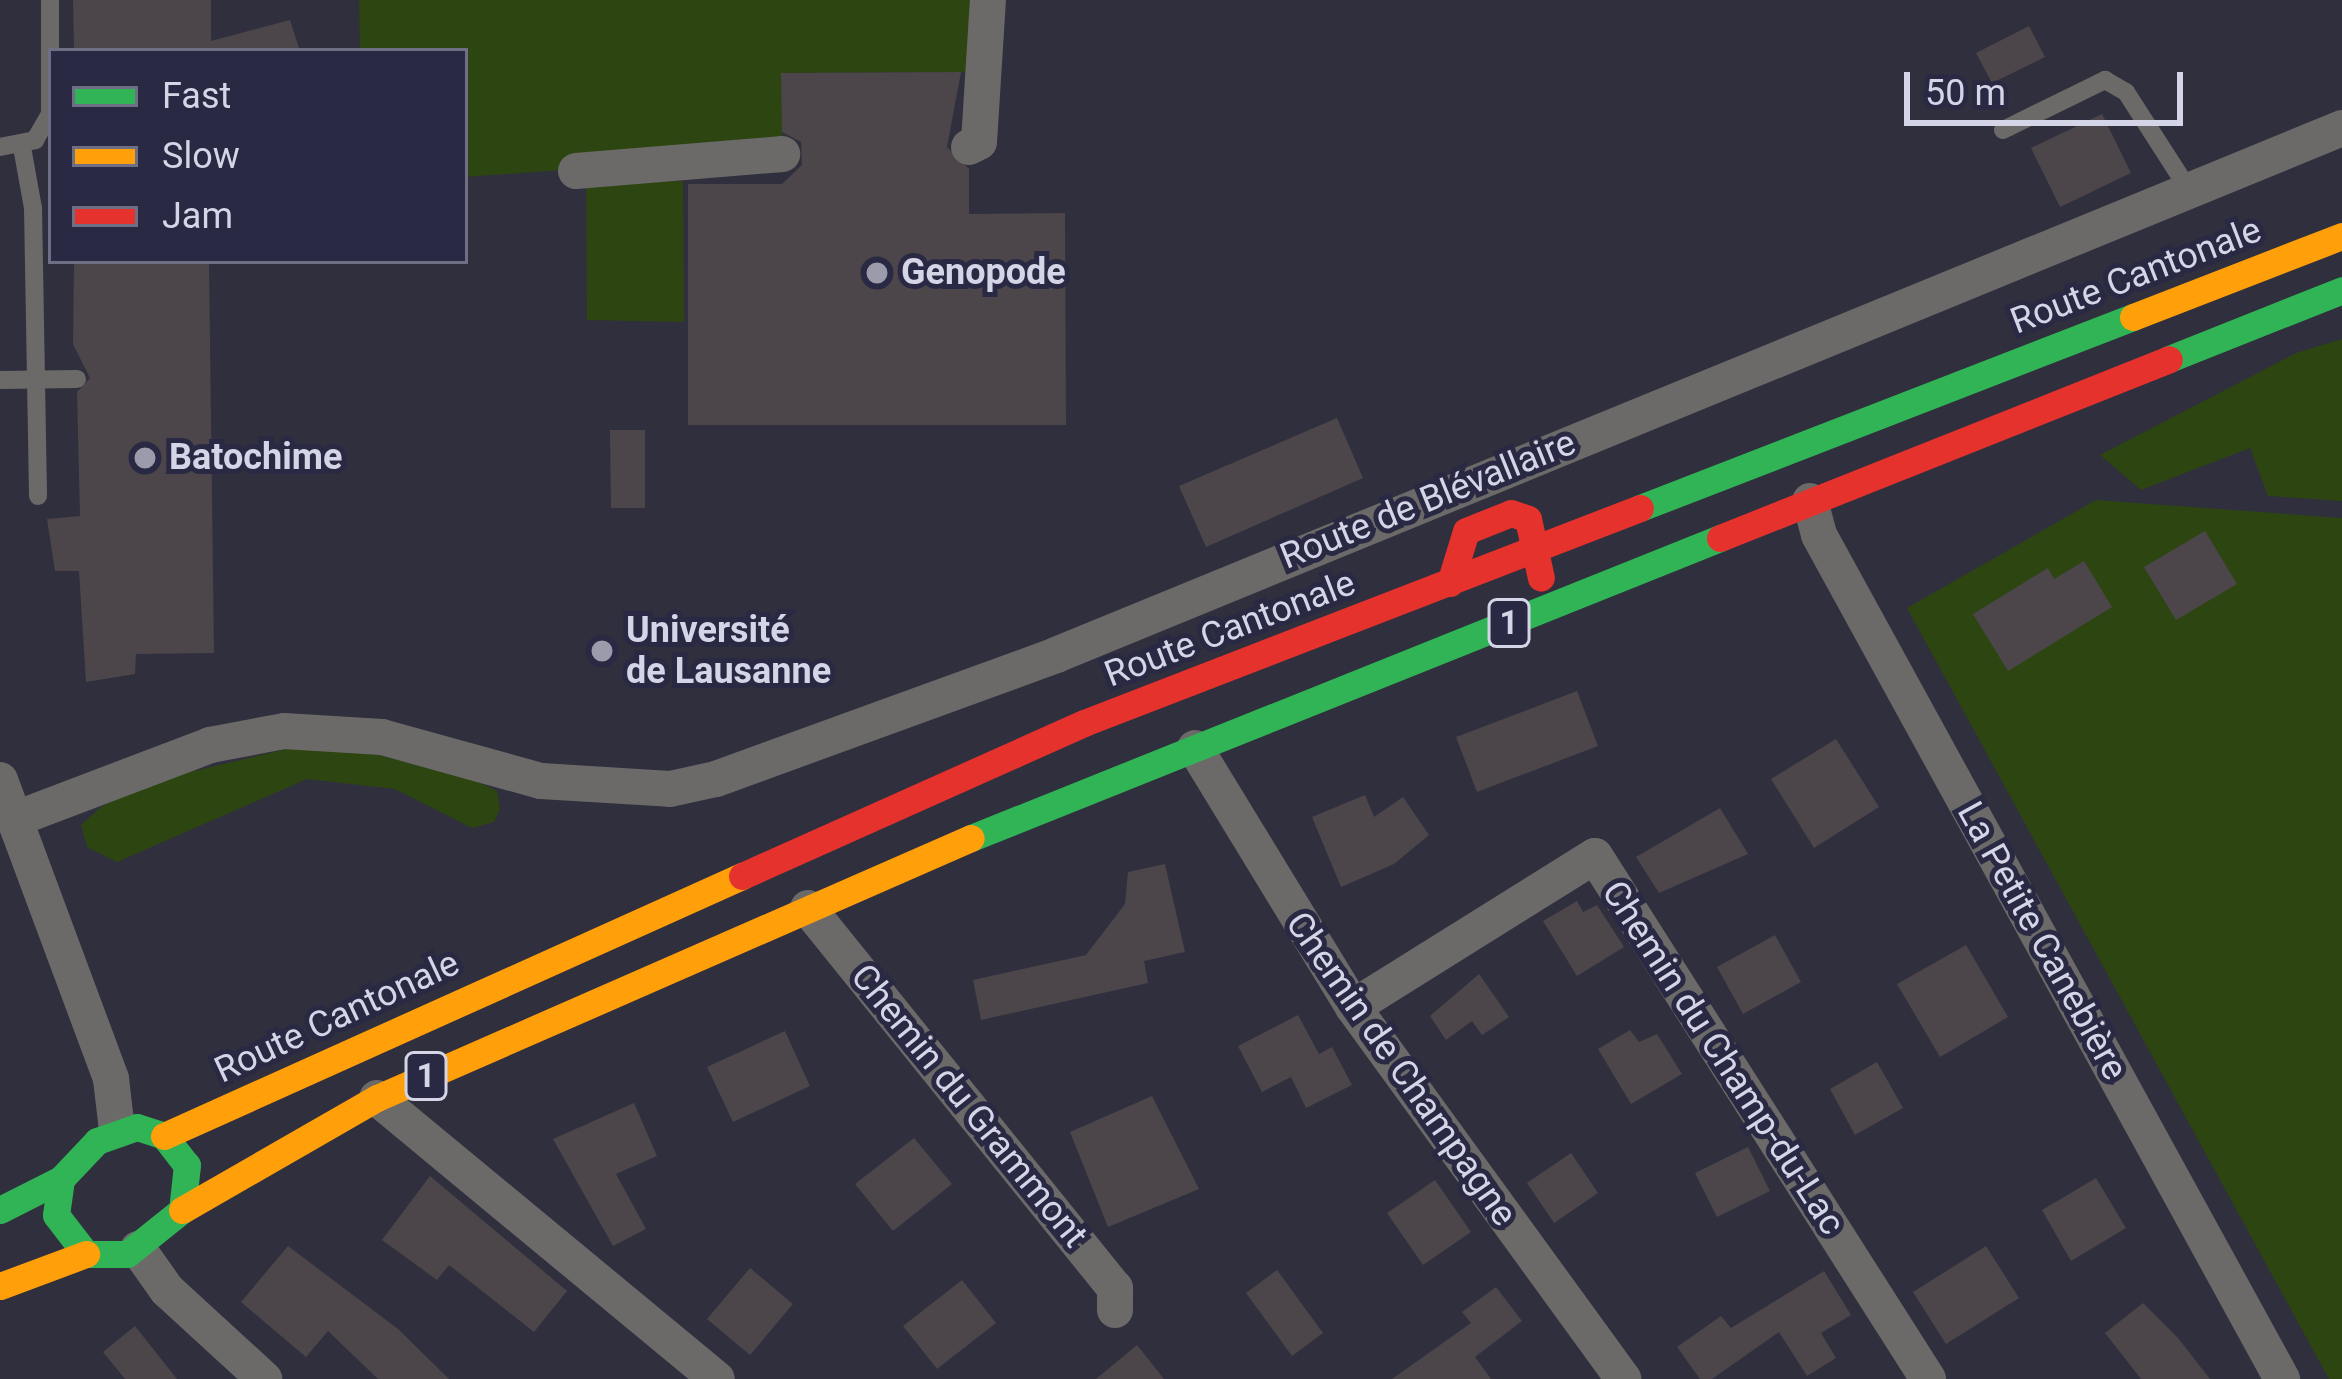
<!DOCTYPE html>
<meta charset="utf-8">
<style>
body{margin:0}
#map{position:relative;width:2342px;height:1379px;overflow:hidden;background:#302f3e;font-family:Roboto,sans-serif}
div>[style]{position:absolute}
.green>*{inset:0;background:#2d4511}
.building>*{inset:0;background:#4c464a}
.lane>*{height:18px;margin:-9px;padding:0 9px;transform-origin:9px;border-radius:9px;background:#6c6a68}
.street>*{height:36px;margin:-18px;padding:0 18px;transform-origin:18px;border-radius:18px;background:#6c6a68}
.fast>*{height:27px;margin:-13.5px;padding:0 13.5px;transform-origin:13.5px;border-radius:13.5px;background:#30b455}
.slow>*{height:27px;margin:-13.5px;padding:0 13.5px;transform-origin:13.5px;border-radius:13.5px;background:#ff9f0a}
.jam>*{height:27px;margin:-13.5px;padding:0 13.5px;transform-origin:13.5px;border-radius:13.5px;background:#e5322d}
.dots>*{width:33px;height:33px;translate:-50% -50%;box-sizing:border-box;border:6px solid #2a2944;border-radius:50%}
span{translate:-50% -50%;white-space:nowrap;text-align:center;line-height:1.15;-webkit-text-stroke:10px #2a2944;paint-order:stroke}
.shield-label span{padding:3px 9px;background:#2a2944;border:3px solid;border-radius:9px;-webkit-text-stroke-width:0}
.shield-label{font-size:33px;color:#d4d5e7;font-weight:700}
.poi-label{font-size:36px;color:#d4d5e7;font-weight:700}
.left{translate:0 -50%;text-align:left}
.street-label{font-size:36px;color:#d4d5e7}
.legend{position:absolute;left:48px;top:48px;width:420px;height:216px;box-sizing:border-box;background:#2a2944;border:3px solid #6e6e85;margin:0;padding:15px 21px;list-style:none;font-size:36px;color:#d4d5e7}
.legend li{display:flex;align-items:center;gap:24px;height:60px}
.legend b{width:60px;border:3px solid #6e6e85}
.scale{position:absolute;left:1904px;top:72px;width:279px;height:54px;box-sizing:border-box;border:6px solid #d4d5e7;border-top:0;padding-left:15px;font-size:36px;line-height:42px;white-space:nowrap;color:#d4d5e7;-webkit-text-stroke:9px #2a2944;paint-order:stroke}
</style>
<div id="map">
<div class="green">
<i style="clip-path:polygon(359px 0,988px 0,968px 72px,782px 73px,782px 154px,465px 177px,465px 51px,360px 51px)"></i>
<i style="clip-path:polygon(683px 181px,684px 322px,587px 320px,586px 182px)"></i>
<i style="clip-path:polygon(2342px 339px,2342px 501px,2268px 496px,2250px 448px,2141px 490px,2100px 455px,2296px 353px)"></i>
<i style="clip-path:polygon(2096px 500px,2342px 518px,2342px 1379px,2329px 1379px,1907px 608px)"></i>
<i style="clip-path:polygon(291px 748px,367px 752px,474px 780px,497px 791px,500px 809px,494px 822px,472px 828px,395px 789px,307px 779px,117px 862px,87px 847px,81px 825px,101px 807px,156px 780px)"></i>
</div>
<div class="building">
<i style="clip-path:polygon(73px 0,211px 0,211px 41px,290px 20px,300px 51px,74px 51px)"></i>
<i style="clip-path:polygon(2029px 26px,2045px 57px,1992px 83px,1976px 53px)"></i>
<i style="clip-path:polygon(961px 72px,947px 147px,969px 169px,969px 214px,1065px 213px,1066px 425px,688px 425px,688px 184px,782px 184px,802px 165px,801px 142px,782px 132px,781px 73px)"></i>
<i style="clip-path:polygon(2102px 114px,2131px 173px,2060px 207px,2031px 148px)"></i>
<i style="clip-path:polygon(74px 261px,209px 261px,214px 653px,136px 654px,135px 674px,86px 682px,79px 571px,55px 571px,47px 519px,80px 516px,77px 392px,90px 378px,73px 344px)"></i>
<i style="clip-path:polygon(1337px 418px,1363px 478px,1206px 547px,1179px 486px)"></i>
<i style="clip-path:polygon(610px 430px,645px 430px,645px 508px,611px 508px)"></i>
<i style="clip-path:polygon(2205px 531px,2237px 584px,2176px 620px,2144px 567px)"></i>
<i style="clip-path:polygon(2084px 561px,2112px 607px,2008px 671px,1973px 614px,2048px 568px,2054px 579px)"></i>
<i style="clip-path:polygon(1577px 691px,1598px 746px,1477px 792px,1456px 737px)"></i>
<i style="clip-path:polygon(1836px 739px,1879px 807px,1814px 848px,1771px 779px)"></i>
<i style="clip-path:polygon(1365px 795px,1374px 817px,1403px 797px,1429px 835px,1394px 864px,1341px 887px,1312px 817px)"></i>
<i style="clip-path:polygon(1720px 808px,1748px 854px,1659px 893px,1636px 857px)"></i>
<i style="clip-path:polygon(1165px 864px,1185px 952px,1144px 961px,1148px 983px,981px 1020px,973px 980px,1086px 955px,1125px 904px,1128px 872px)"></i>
<i style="clip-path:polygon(1577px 901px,1583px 912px,1597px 905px,1624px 947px,1577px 976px,1543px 921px)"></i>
<i style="clip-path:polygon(1775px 935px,1801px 982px,1743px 1014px,1717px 967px)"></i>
<i style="clip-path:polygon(1966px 945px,2008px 1017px,1940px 1057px,1897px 984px)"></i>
<i style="clip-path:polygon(1479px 974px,1509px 1017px,1482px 1035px,1472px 1021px,1446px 1040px,1430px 1016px)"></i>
<i style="clip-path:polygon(1298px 1015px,1319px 1054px,1332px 1047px,1352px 1085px,1306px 1108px,1291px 1077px,1262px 1092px,1238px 1046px)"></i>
<i style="clip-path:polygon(1630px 1030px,1639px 1042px,1657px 1034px,1682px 1074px,1631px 1104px,1598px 1049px)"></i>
<i style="clip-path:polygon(785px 1031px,810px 1086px,733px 1122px,707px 1067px)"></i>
<i style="clip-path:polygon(1877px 1062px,1903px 1108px,1855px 1135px,1830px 1089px)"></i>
<i style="clip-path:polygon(1152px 1096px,1199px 1189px,1108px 1227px,1070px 1132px)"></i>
<i style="clip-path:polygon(634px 1103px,657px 1156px,616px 1174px,646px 1229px,613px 1246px,553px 1139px)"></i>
<i style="clip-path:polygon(914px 1138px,952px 1184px,893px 1231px,855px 1184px)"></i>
<i style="clip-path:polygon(1748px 1147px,1770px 1191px,1717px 1217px,1695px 1173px)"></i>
<i style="clip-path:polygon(1571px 1153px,1598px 1193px,1554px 1223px,1527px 1183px)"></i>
<i style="clip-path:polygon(430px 1176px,567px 1291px,534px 1332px,449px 1265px,437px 1280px,382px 1240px)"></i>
<i style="clip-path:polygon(2096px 1178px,2126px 1228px,2071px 1261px,2042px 1210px)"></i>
<i style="clip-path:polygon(1435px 1180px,1471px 1232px,1423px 1265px,1387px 1213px)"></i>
<i style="clip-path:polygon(288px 1246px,398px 1329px,449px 1379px,378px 1379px,328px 1331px,306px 1357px,241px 1302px)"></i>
<i style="clip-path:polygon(1986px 1246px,2019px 1298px,1946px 1344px,1913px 1292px)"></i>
<i style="clip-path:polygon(750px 1268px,793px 1304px,750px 1355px,707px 1319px)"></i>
<i style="clip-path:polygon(1277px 1270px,1323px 1333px,1292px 1356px,1246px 1293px)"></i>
<i style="clip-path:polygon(1824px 1271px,1851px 1315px,1821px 1333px,1836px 1358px,1807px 1376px,1779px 1332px,1712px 1379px,1700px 1379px,1677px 1347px,1721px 1316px,1731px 1328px)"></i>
<i style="clip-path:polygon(962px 1280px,996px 1323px,937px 1369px,903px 1326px)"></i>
<i style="clip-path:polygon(1496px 1287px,1522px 1321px,1475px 1357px,1491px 1379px,1392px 1379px,1471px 1323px,1462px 1312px)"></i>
<i style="clip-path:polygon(2143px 1303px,2178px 1338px,2210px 1379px,2141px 1379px,2105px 1333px)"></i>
<i style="clip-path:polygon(135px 1326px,177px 1379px,125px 1379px,103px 1352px)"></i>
<i style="clip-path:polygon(1137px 1345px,1164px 1379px,1096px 1379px)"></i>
</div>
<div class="lane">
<i style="left:2003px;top:130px;width:114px;rotate:-26.1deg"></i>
<i style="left:2105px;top:80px;width:24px;rotate:30deg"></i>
<i style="left:2126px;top:92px;width:113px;rotate:57.3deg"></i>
<i style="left:0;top:147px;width:36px;rotate:-11deg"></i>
<i style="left:35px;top:140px;width:30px;rotate:-60deg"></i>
<i style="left:50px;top:114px;width:114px;rotate:-90deg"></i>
<i style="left:22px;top:147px;width:62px;rotate:79.8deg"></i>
<i style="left:33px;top:208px;width:288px;rotate:89deg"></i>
<i style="left:0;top:380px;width:77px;rotate:-0.7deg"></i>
</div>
<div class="street">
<i style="left:969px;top:147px;width:11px;rotate:-27deg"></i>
<i style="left:979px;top:142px;width:142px;rotate:-86.4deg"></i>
<i style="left:576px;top:171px;width:207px;rotate:-4.7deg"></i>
<i style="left:1810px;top:501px;width:35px;rotate:75deg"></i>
<i style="left:1819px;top:535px;width:963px;rotate:61.25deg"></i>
<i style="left:1195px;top:748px;width:303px;rotate:58.6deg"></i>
<i style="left:1353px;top:1007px;width:460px;rotate:54deg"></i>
<i style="left:0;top:780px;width:319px;rotate:69.6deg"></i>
<i style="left:111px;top:1079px;width:51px;rotate:83.3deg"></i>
<i style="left:13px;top:820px;width:211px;rotate:-20.8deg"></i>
<i style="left:210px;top:745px;width:75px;rotate:-10.7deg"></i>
<i style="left:284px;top:731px;width:98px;rotate:3.5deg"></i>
<i style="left:382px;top:737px;width:165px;rotate:15.5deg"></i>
<i style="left:541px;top:781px;width:129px;rotate:3.5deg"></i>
<i style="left:670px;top:789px;width:47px;rotate:-12.3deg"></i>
<i style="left:716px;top:779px;width:362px;rotate:-20deg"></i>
<i style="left:1056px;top:655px;width:1390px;rotate:-22.28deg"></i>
<i style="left:808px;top:908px;width:489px;rotate:51.1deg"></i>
<i style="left:1115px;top:1288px;width:22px;rotate:90deg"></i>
<i style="left:1353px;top:1007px;width:285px;rotate:-32deg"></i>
<i style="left:1595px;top:856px;width:620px;rotate:57.51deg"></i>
<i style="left:377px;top:1098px;width:441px;rotate:39.6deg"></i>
<i style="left:138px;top:1249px;width:50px;rotate:54.7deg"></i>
<i style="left:167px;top:1290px;width:132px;rotate:42.5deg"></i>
</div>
<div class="fast">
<i style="left:2169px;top:359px;width:186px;rotate:-21.7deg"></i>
<i style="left:1640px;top:508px;width:529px;rotate:-21.18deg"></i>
<i style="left:971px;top:838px;width:807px;rotate:-21.83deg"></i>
<i style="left:137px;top:1127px;width:28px;rotate:18deg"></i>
<i style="left:164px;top:1136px;width:37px;rotate:52deg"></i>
<i style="left:187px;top:1165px;width:45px;rotate:96.3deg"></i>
<i style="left:182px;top:1210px;width:70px;rotate:141.3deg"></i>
<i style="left:127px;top:1254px;width:41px;rotate:180deg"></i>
<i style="left:86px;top:1254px;width:49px;rotate:-127.6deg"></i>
<i style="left:56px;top:1215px;width:36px;rotate:-82deg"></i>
<i style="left:61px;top:1179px;width:52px;rotate:-46.5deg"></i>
<i style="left:97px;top:1141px;width:42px;rotate:-19.3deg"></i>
<i style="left:0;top:1210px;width:68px;rotate:-26.9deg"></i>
</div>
<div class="slow">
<i style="left:2133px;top:317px;width:224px;rotate:-21.2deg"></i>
<i style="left:164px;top:1136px;width:634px;rotate:-24.22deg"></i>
<i style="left:182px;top:1210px;width:225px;rotate:-29.9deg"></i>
<i style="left:377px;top:1098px;width:648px;rotate:-23.64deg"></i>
<i style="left:0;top:1286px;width:92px;rotate:-20.4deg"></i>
</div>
<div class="jam">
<i style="left:1720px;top:538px;width:483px;rotate:-21.7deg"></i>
<i style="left:1450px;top:583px;width:54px;rotate:-72.9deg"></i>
<i style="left:1466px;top:531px;width:48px;rotate:-21.8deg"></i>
<i style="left:1511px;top:513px;width:18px;rotate:19deg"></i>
<i style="left:1528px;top:519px;width:60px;rotate:77.6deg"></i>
<i style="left:742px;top:876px;width:375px;rotate:-24.1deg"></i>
<i style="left:1084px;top:723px;width:596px;rotate:-21.14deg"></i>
</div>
<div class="dots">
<i style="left:877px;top:273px;background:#9b9bac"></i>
<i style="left:145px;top:458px;background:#9b9bac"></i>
<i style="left:602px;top:651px;background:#9b9bac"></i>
</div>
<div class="shield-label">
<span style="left:1509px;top:623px">1</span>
<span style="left:426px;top:1076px">1</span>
</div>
<div class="poi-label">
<span class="left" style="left:901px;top:273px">Genopode</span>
<span class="left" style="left:169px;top:458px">Batochime</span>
<span class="left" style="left:626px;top:651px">Université<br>de Lausanne</span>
</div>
<div class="street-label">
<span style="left:2136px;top:276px;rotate:-21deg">Route Cantonale</span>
<span style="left:1428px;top:500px;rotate:-22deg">Route de Blévallaire</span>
<span style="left:1230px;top:629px;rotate:-21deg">Route Cantonale</span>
<span style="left:2042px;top:941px;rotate:61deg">La Petite Canebière</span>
<span style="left:337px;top:1017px;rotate:-25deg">Route Cantonale</span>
<span style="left:1723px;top:1058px;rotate:57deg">Chemin du Champ-du-Lac</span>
<span style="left:1401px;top:1069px;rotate:55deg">Chemin de Champagne</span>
<span style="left:969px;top:1106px;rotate:51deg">Chemin du Grammont</span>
</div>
<ul class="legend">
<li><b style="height:15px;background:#30b455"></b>Fast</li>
<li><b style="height:15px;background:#ff9f0a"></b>Slow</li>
<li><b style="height:15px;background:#e5322d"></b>Jam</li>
</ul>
<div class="scale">50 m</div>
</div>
